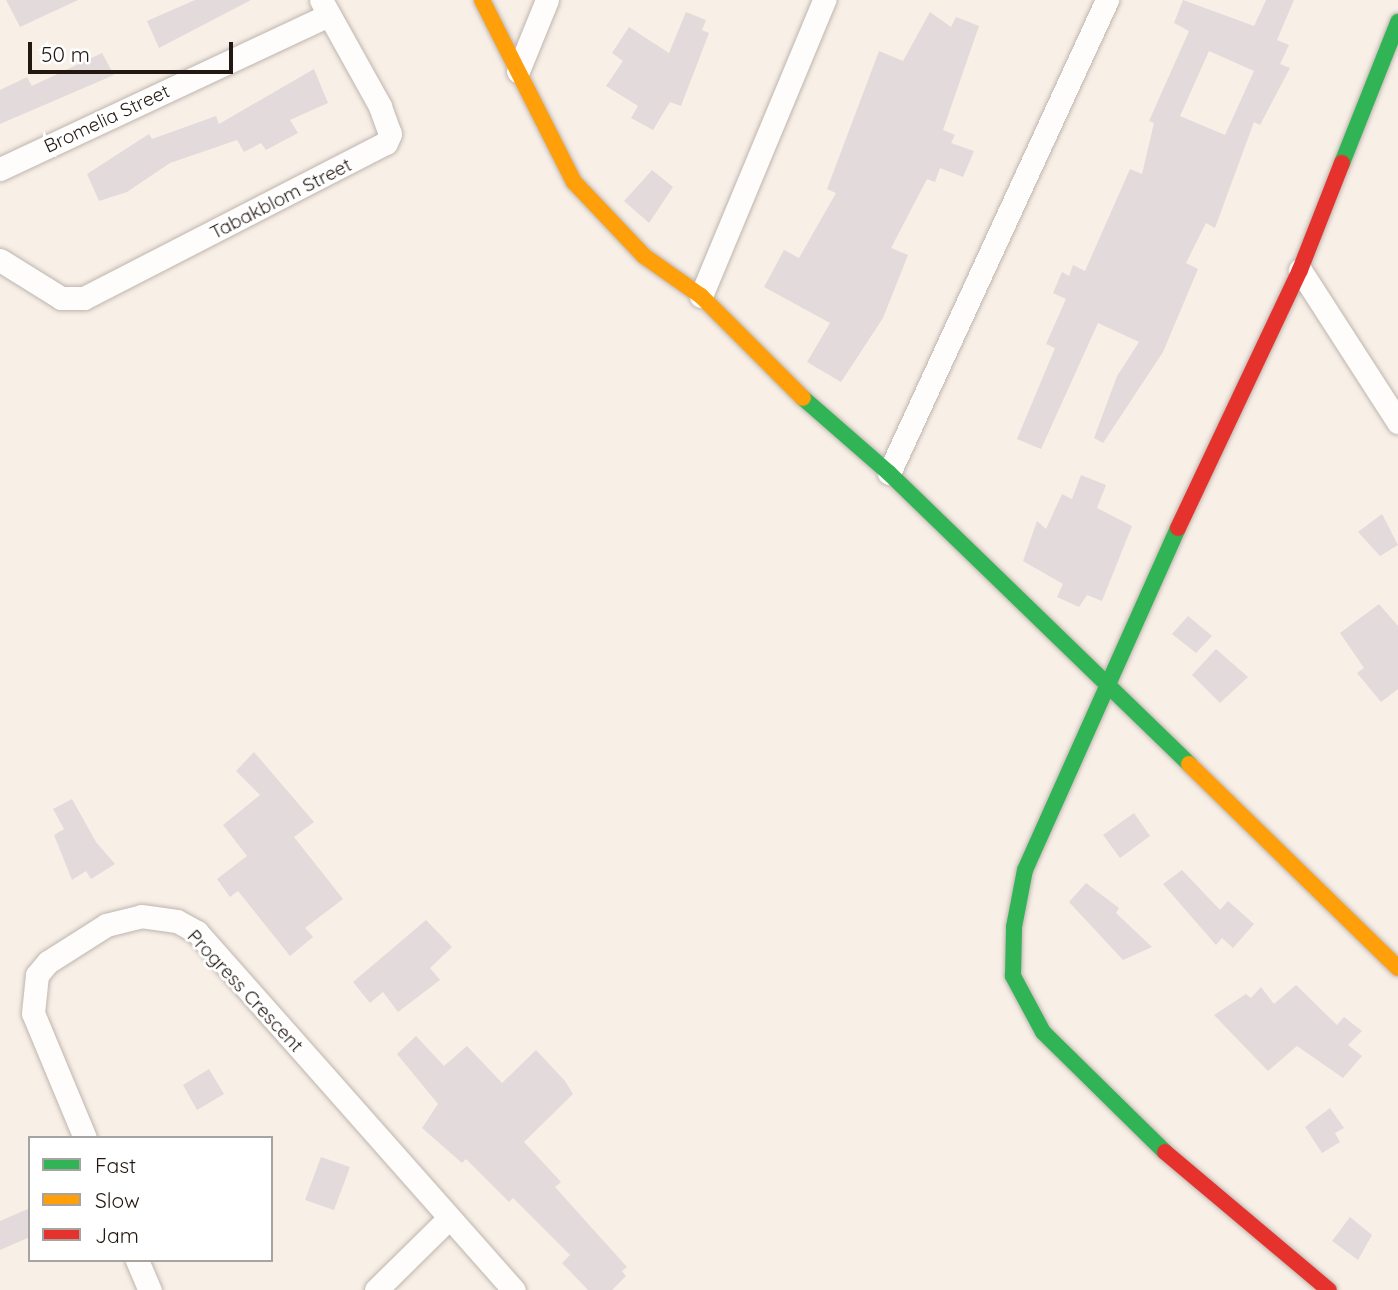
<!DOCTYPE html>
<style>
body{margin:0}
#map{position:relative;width:1398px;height:1290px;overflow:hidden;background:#f8efe7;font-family:Quicksand,sans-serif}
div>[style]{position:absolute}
.building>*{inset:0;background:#e3dadb}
.roads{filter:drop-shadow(0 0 2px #beb5ae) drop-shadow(0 0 2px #beb5ae)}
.street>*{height:23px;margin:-11.5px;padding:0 11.5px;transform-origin:11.5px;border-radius:11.5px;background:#fefdfb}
.fast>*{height:16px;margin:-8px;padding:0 8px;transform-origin:8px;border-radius:8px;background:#30b455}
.slow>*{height:16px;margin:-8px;padding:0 8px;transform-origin:8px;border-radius:8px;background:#ff9f0a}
.jam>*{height:16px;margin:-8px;padding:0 8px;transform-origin:8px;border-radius:8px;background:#e5322d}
span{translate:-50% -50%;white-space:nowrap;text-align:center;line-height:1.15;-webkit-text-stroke:6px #fff;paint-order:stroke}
.street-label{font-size:19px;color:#221811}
.legend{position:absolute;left:28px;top:1136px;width:245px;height:126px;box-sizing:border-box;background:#fff;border:2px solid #a7a3a0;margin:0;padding:9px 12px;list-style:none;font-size:21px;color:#221811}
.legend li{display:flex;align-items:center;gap:14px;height:35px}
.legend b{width:35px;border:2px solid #a7a3a0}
.scale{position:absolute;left:28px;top:42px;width:205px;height:32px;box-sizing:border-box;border:4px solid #221811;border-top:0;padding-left:9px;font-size:21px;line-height:24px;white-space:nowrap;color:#221811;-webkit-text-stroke:5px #fff;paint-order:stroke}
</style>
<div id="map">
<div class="building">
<i style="clip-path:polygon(6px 0,78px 0,20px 27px)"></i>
<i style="clip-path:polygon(195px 0,251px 0,159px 48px,147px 21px)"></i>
<i style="clip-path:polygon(evenodd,1183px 0,1254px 26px,1266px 0,1294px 0,1277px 40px,1289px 45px,1280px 64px,1290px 68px,1260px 125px,1254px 122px,1215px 228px,1206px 223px,1186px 263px,1198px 269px,1163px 352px,1103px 443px,1094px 438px,1117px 376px,1139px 342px,1098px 323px,1041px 449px,1017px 439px,1055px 348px,1046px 344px,1066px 299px,1053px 293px,1062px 272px,1069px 276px,1073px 265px,1085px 271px,1130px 169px,1142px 174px,1154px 123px,1149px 121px,1189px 31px,1174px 23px,1183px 0,1209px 51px,1254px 71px,1225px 135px,1180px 116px,1209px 51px)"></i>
<i style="clip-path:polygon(686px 12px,706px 20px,702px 30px,709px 33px,681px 106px,670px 102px,653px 130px,631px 118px,638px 106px,606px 86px,623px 61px,612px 53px,629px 27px,669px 53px)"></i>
<i style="clip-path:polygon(930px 12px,951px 27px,956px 17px,979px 26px,943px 130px,955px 135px,951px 143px,974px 151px,963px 177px,940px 168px,935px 182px,927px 179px,891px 248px,908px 255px,883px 318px,841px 382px,807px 362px,830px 323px,764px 287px,784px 250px,799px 258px,836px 193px,827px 189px,879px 51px,903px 61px)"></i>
<i style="clip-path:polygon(102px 53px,114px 75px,0 124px,0 90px,27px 77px,32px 86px)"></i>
<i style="clip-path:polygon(314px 69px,328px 103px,290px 120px,298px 133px,266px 150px,261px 143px,244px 152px,237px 140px,170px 163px,127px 192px,99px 201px,87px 174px,149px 134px,152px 139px,216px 116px,219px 124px)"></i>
<i style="clip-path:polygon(652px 170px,673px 187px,649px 223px,624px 201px)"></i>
<i style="clip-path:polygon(1081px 475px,1106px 485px,1097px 508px,1132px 526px,1102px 601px,1087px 595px,1079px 607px,1057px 597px,1063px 584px,1023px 561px,1037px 521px,1046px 529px,1062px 494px,1072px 499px)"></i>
<i style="clip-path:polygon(1382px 514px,1398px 545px,1380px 556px,1358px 532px)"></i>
<i style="clip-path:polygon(1379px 604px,1398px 626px,1398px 689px,1381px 702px,1357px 673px,1364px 668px,1340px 633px)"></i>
<i style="clip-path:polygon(1188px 616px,1212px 636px,1196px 653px,1172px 634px)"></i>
<i style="clip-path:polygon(1216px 649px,1248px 677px,1220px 703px,1192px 675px)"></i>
<i style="clip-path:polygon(254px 752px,314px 822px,294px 837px,343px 899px,305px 928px,313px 937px,290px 956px,238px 891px,230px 897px,217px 879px,247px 856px,223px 825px,260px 795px,236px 771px)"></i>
<i style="clip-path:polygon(72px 799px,96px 842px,115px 864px,91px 879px,86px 871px,72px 880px,54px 835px,64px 829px,53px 809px)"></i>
<i style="clip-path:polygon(1134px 813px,1150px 836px,1120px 858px,1103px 835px)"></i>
<i style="clip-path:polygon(1182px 870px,1220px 910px,1228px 901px,1254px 924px,1233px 948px,1222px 938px,1216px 945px,1163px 884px)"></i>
<i style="clip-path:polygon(1086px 883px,1119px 908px,1116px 913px,1152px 947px,1123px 960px,1069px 902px)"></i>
<i style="clip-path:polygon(426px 920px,452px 947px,430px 968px,440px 980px,398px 1012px,383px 992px,370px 1003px,353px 982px)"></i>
<i style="clip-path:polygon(1296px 985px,1337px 1025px,1344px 1017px,1362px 1031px,1348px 1045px,1362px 1056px,1343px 1078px,1297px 1046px,1268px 1071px,1214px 1015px,1246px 994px,1251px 998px,1261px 987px,1274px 1004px)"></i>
<i style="clip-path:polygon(416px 1036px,444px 1066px,467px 1046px,502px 1083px,536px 1050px,565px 1081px,573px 1094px,524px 1142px,561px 1182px,555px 1187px,627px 1267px,622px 1271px,626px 1276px,612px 1290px,588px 1290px,562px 1263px,570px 1255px,513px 1198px,509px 1202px,466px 1159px,462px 1163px,422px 1128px,438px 1104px,397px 1054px)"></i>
<i style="clip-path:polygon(209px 1069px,224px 1094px,197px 1110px,183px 1085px)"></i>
<i style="clip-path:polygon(1330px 1108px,1344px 1128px,1335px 1133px,1340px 1142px,1322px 1153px,1305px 1127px)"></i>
<i style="clip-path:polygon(321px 1157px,350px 1167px,334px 1210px,305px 1200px)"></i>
<i style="clip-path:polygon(30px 1208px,30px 1237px,0 1250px,0 1221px)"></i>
<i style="clip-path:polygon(1350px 1217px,1372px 1235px,1358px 1260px,1332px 1241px)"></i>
</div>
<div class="roads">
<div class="street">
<i style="left:518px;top:71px;width:77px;rotate:-67.8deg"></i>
<i style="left:0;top:169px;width:363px;rotate:-25.1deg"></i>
<i style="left:0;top:260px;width:72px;rotate:31.9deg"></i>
<i style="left:61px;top:298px;width:23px"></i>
<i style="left:84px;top:298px;width:339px;rotate:-27.2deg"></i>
<i style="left:386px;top:143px;width:10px;rotate:-66deg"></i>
<i style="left:390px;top:134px;width:30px;rotate:-110deg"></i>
<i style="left:380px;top:106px;width:121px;rotate:-119.1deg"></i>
<i style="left:1300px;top:270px;width:181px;rotate:57.2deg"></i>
<i style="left:701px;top:296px;width:321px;rotate:-67.4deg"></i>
<i style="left:889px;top:473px;width:521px;rotate:-65.26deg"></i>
<i style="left:85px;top:1138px;width:135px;rotate:-112.6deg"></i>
<i style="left:33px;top:1013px;width:38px;rotate:-84deg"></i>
<i style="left:37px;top:975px;width:17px;rotate:-50deg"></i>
<i style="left:48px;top:962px;width:69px;rotate:-32.5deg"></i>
<i style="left:106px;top:925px;width:36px;rotate:-14deg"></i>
<i style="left:141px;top:916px;width:36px;rotate:8deg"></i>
<i style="left:177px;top:921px;width:23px;rotate:29deg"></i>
<i style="left:197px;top:932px;width:478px;rotate:48.5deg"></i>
<i style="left:137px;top:1260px;width:33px;rotate:67deg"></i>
<i style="left:376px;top:1290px;width:101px;rotate:-44.6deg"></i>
</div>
<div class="fast">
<i style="left:1342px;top:163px;width:152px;rotate:-68.3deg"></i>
<i style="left:803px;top:398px;width:114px;rotate:41.1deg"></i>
<i style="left:889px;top:473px;width:418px;rotate:44.1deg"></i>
<i style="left:1165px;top:1152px;width:171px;rotate:-135.5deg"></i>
<i style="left:1043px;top:1032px;width:64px;rotate:-118.2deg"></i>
<i style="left:1013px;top:976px;width:49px;rotate:-88.8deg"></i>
<i style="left:1014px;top:927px;width:58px;rotate:-79.1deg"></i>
<i style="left:1025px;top:870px;width:375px;rotate:-65.9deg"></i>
</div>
<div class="slow">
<i style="left:482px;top:0;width:204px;rotate:63.2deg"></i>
<i style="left:574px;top:182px;width:102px;rotate:46.6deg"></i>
<i style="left:644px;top:256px;width:70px;rotate:35.1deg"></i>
<i style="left:701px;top:296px;width:144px;rotate:45deg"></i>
<i style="left:1189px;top:764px;width:292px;rotate:44.3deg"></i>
</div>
<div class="jam">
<i style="left:1178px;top:528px;width:285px;rotate:-64.7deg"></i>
<i style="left:1300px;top:270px;width:115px;rotate:-68.6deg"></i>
<i style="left:1165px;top:1152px;width:214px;rotate:40.1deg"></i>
</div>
</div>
<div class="street-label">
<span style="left:107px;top:119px;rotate:-25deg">Bromelia Street</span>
<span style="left:281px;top:199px;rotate:-27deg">Tabakblom Street</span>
<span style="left:245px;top:991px;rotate:47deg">Progress Crescent</span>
</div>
<ul class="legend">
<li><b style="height:9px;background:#30b455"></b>Fast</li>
<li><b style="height:9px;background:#ff9f0a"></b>Slow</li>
<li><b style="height:9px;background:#e5322d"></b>Jam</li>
</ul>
<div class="scale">50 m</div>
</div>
